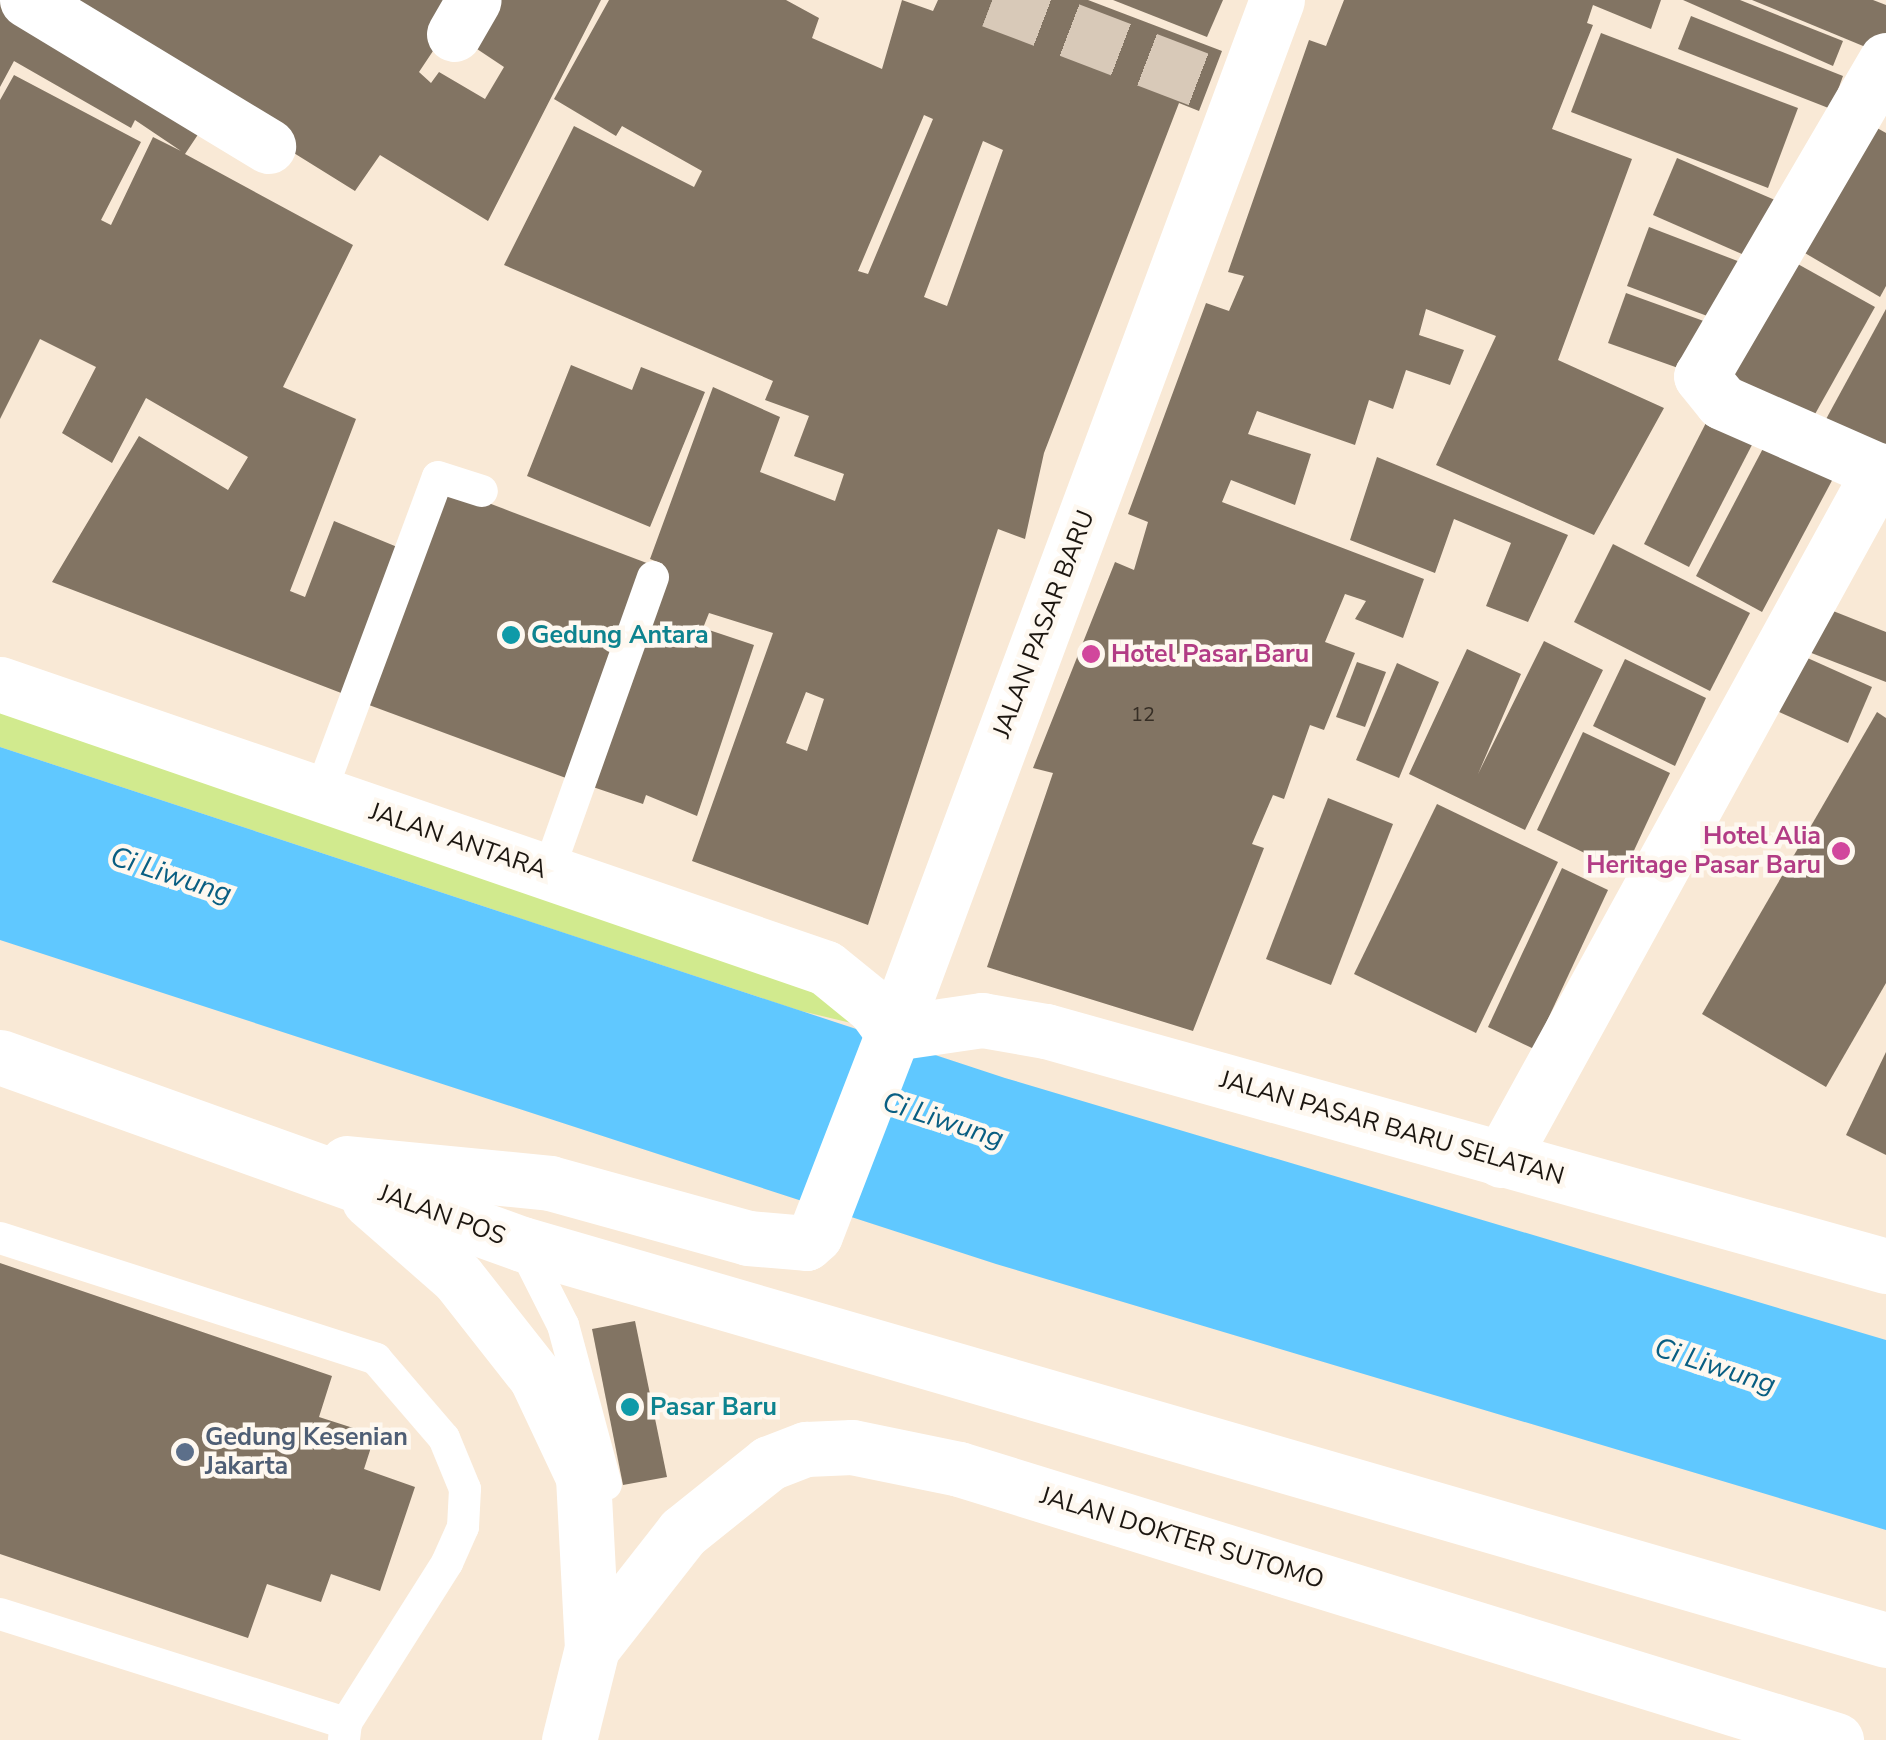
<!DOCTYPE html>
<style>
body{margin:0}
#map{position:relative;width:1886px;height:1740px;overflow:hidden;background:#f9e9d6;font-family:"Nunito Sans",sans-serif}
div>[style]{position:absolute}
.green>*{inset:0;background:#d1ea8e}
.water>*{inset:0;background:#60c8ff}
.building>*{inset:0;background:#827463}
.minor-tunnel>*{height:55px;margin-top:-27.5px;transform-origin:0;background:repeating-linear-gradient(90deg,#d8c9b8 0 55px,transparent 0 83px)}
.service>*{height:32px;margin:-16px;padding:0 16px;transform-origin:16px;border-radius:16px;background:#fff}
.minor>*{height:55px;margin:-27.5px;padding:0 27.5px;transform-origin:27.5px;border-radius:27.5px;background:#fff}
.tertiary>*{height:55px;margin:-27.5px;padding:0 27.5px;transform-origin:27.5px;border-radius:27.5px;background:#fff}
.secondary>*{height:55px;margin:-27.5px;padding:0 27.5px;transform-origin:27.5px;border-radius:27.5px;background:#fff}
.dots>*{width:28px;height:28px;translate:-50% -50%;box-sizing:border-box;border:5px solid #fef8f0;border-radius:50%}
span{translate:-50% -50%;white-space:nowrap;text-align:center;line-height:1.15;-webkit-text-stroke:9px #fef8f0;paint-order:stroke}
.number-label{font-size:20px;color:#362e25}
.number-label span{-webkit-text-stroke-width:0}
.street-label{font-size:25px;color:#1c1610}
.culture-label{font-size:25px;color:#0d838f;font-weight:700}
.left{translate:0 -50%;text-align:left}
.hotel-label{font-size:25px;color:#b23c85;font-weight:700}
.right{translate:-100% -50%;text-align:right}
.service-label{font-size:25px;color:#4e5e75;font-weight:700}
.water-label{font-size:28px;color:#095e82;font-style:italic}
</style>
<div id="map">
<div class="green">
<i style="clip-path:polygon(0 685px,826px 968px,893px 1033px,801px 1011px,0 747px)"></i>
</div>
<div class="water">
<i style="clip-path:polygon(0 747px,1005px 1078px,1886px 1340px,1886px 1530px,996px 1264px,0 940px)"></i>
</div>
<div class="building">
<i style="clip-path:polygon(0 0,209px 118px,185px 154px,353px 245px,283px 387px,356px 419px,290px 591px,305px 597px,334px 521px,407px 551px,349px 696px,52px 582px,139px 436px,228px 490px,248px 457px,146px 398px,112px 463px,62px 433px,96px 367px,40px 339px,0 419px,0 100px,14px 75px,141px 142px,101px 220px,111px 225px,153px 137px,181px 151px,135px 120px,131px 128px,14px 61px,0 87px)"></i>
<i style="clip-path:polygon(47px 0,467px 0,419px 72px,431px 83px,439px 72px,485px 99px,504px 67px,465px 41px,489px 0,601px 0,488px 221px,380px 155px,355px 191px)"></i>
<i style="clip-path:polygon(evenodd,609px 0,786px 0,819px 18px,812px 38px,882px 69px,902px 0,933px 11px,938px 0,1088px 0,1222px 51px,1199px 111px,1179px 103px,1044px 453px,1025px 539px,998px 529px,868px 925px,692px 861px,773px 633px,709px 613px,703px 628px,754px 645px,697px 816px,646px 795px,643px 804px,590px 786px,663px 564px,650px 559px,713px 387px,780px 417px,760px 472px,835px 501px,844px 474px,794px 456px,809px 416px,765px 400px,773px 381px,504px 265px,574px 126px,694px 187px,702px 171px,622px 126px,616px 136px,554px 99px,609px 0,924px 115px,933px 119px,868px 274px,858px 271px,924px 115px,609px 0,983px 141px,1003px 150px,947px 306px,924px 297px,983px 141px,609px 0,806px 692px,824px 699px,807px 751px,786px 743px,806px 692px)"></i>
<i style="clip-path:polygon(1113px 0,1223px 0,1207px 37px)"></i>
<i style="clip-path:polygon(1344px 0,1661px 0,1651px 29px,1593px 5px,1587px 23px,1593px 25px,1552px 129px,1632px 159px,1558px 360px,1664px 408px,1594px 535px,1436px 465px,1496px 336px,1426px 309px,1419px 335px,1464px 350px,1450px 385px,1406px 370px,1393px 409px,1369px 400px,1355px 445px,1257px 411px,1248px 434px,1311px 454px,1295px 505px,1231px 480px,1222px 502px,1424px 579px,1403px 638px,1355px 619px,1366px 601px,1345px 594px,1325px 642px,1355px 653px,1324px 730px,1310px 725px,1284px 799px,1273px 795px,1252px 844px,1264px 848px,1193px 1031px,987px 967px,1053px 773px,1033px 768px,1115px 562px,1134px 570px,1148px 522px,1128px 514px,1206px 303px,1229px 311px,1244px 276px,1228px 272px,1309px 40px,1326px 46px)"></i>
<i style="clip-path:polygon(1683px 0,1740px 0,1843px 41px,1833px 66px)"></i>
<i style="clip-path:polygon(1752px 0,1873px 0,1886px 5px,1886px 39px,1880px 53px)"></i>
<i style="clip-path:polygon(1691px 16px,1843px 76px,1831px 109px,1678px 49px)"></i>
<i style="clip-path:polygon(1601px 33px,1798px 108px,1768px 188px,1571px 112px)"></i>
<i style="clip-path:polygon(1870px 124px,1886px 133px,1886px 286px,1880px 297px,1798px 249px)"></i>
<i style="clip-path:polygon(1677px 158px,1775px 200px,1751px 258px,1653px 215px)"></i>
<i style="clip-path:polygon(1649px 227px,1748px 265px,1726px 323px,1627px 286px)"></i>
<i style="clip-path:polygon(1787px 258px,1875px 307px,1810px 423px,1721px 374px)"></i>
<i style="clip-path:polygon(1626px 293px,1712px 324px,1695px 374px,1608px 343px)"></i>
<i style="clip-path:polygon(1886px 309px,1886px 455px,1825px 421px)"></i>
<i style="clip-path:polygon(571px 365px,632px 390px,641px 367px,705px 392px,650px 527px,527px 476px)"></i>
<i style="clip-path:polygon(1709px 417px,1754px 441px,1689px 567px,1644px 544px)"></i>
<i style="clip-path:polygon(1769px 437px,1836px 473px,1762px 612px,1696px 576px)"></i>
<i style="clip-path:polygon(1377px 457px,1568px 535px,1528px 622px,1486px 606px,1511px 543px,1454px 519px,1435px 573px,1350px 540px)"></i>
<i style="clip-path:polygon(449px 488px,652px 565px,574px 781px,369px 705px)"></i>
<i style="clip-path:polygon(1613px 544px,1750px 613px,1710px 691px,1574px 622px)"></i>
<i style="clip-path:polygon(1813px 603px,1886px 632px,1886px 682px,1796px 647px)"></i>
<i style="clip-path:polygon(1544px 641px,1603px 670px,1525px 830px,1409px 774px,1467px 649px,1521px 674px,1478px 774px)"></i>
<i style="clip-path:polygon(1792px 651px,1872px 687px,1848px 743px,1768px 707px)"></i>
<i style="clip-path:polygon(1625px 659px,1706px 698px,1675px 766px,1593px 726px)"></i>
<i style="clip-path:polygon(1357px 662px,1386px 672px,1365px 727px,1336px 717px)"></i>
<i style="clip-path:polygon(1397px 663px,1439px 682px,1399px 778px,1356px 760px)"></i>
<i style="clip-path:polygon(1877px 712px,1886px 718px,1886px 983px,1826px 1087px,1702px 1014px)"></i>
<i style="clip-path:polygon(1583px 732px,1670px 773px,1624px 872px,1537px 830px)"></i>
<i style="clip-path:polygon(1328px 798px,1393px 824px,1331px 985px,1266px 959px)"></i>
<i style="clip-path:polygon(1437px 804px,1558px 862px,1476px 1033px,1354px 974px)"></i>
<i style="clip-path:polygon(1562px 868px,1608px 890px,1534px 1049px,1488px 1027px)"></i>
<i style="clip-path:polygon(1886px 1052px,1886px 1155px,1846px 1135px)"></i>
<i style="clip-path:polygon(0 1263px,332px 1376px,319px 1417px,375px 1435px,364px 1469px,415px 1487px,380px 1591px,331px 1574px,321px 1602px,267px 1584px,248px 1638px,0 1554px)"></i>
<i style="clip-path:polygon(635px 1321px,667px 1477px,623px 1485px,592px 1329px)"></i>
</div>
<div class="minor-tunnel">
<i style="left:992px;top:0;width:232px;rotate:20.9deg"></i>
</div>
<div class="service">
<i style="left:320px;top:794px;width:338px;rotate:-69.6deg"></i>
<i style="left:438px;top:477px;width:46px;rotate:17.7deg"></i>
<i style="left:548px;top:872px;width:313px;rotate:-70.4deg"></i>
<i style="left:0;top:1238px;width:395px;rotate:17.8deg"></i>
<i style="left:376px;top:1359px;width:104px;rotate:49.3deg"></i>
<i style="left:444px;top:1438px;width:55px;rotate:67.6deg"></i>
<i style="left:465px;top:1489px;width:38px;rotate:93deg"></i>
<i style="left:463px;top:1527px;width:39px;rotate:114deg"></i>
<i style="left:447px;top:1563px;width:189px;rotate:122.3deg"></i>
<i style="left:522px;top:1244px;width:91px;rotate:63.2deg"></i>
<i style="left:563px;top:1325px;width:165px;rotate:74.9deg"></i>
<i style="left:0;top:1614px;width:363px;rotate:17.5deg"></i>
<i style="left:346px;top:1723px;width:17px;rotate:97deg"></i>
</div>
<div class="minor">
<i style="left:27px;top:0;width:282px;rotate:31.2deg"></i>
<i style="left:454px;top:34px;width:39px;rotate:-60deg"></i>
<i style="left:1886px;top:60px;width:366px;rotate:120.3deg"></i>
<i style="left:1701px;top:376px;width:33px;rotate:51deg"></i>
<i style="left:1722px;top:402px;width:179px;rotate:23.7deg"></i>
<i style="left:893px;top:1033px;width:1102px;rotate:-69.61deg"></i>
<i style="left:1501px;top:1160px;width:787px;rotate:-61.22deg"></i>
</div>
<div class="tertiary">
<i style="left:0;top:684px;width:873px;rotate:18.97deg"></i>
<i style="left:826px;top:968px;width:62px;rotate:39.1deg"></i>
<i style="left:874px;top:1007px;width:32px;rotate:54deg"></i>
<i style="left:893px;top:1033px;width:90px;rotate:-8.3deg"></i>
<i style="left:982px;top:1020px;width:65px;rotate:9.8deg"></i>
<i style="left:1046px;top:1031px;width:872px;rotate:15.63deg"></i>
<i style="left:806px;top:1243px;width:12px;rotate:-42deg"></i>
<i style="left:815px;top:1235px;width:217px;rotate:-68.9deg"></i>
</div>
<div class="secondary">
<i style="left:0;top:1057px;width:554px;rotate:19.71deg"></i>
<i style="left:522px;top:1244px;width:1420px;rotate:16.19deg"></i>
<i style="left:347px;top:1163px;width:204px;rotate:5.6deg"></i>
<i style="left:550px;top:1183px;width:205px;rotate:15.5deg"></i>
<i style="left:748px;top:1238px;width:58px;rotate:4.9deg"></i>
<i style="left:369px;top:1200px;width:118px;rotate:41.2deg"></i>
<i style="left:458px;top:1278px;width:126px;rotate:51.8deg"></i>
<i style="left:536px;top:1377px;width:110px;rotate:64.8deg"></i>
<i style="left:583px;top:1477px;width:171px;rotate:87deg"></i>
<i style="left:592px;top:1648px;width:95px;rotate:104deg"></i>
<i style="left:592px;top:1648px;width:147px;rotate:-51.9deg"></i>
<i style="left:683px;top:1532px;width:110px;rotate:-38.7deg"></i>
<i style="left:769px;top:1463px;width:40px;rotate:-21deg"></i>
<i style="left:806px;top:1449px;width:46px;rotate:-2.5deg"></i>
<i style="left:852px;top:1447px;width:109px;rotate:11.6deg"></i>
<i style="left:959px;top:1469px;width:918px;rotate:17.17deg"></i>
</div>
<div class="dots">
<i style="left:511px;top:635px;background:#0f9aa8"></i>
<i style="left:1091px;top:654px;background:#d1479c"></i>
<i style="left:1841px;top:851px;background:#d1479c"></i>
<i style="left:630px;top:1407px;background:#0f9aa8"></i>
<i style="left:185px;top:1452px;background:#5c6f8a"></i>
</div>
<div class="number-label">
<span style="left:1143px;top:714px">12</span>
</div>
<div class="street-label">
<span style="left:1044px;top:624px;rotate:-69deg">JALAN PASAR BARU</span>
<span style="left:458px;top:841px;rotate:19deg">JALAN ANTARA</span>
<span style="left:1392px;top:1128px;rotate:16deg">JALAN PASAR BARU SELATAN</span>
<span style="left:442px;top:1215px;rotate:20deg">JALAN POS</span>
<span style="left:1182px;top:1538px;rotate:17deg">JALAN DOKTER SUTOMO</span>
</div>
<div class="culture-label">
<span class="left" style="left:531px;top:635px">Gedung Antara</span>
<span class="left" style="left:650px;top:1407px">Pasar Baru</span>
</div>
<div class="hotel-label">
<span class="left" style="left:1111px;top:654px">Hotel Pasar Baru</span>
<span class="right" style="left:1821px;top:851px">Hotel Alia<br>Heritage Pasar Baru</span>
</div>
<div class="service-label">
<span class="left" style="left:205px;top:1452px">Gedung Kesenian<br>Jakarta</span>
</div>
<div class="water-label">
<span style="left:171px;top:875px;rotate:18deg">Ci Liwung</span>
<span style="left:943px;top:1120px;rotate:18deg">Ci Liwung</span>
<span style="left:1715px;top:1366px;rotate:18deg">Ci Liwung</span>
</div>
</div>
